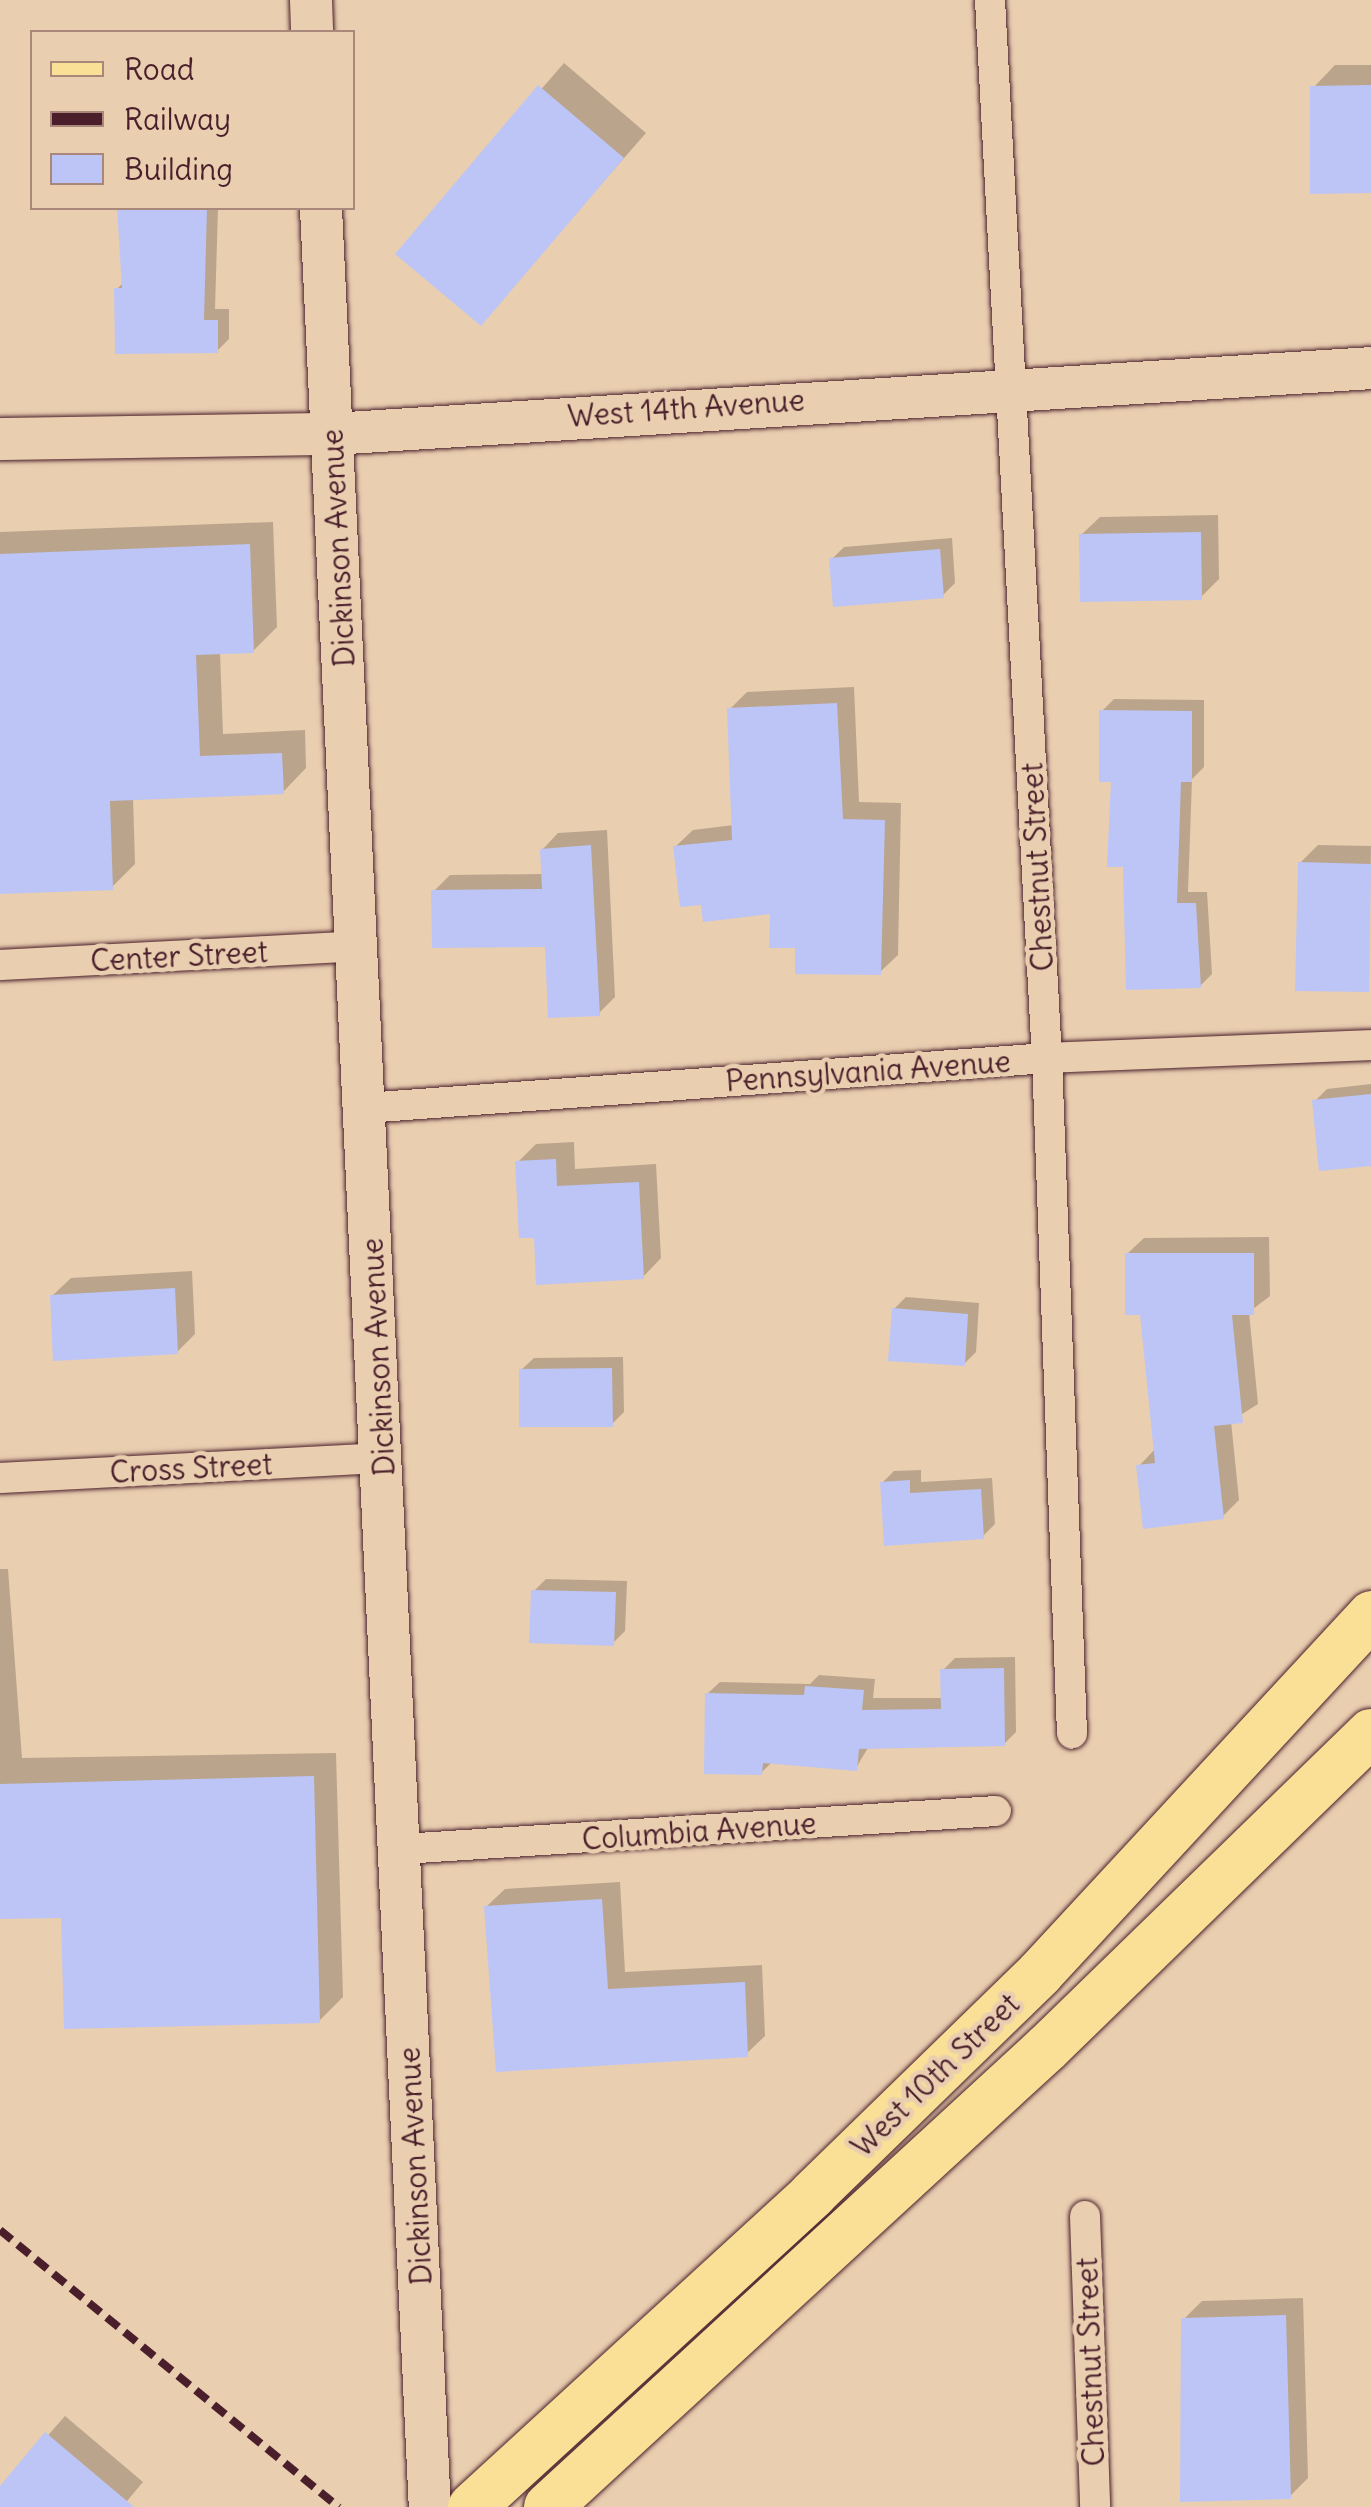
<!DOCTYPE html>
<style>
body{margin:0}
#map{position:relative;width:1371px;height:2507px;overflow:hidden;background:#e9ceb0;font-family:Delius,sans-serif}
div>[style]{position:absolute}
.shadow>*{inset:0;background:#0003}
.building>*{inset:0;background:#bcc5f6}
.roads{filter:drop-shadow(0 0 2px #4a1f2b) drop-shadow(0 0 2px #4a1f2b)}
.street>*{height:30px;margin:-15px;padding:0 15px;transform-origin:15px;border-radius:15px;background:#e9ceb0}
.secondary>*{height:42px;margin:-21px;padding:0 21px;transform-origin:21px;border-radius:21px;background:#e9ceb0}
.primary>*{height:48px;margin:-24px;padding:0 24px;transform-origin:24px;border-radius:24px;background:#fadf96}
.rail>*{height:8px;margin-top:-4px;transform-origin:0;background:repeating-linear-gradient(90deg,#4a1f2b 0 15px,transparent 0 23px)}
span{translate:-50% -50%;white-space:nowrap;text-align:center;line-height:1.15;-webkit-text-stroke:9px #e9ceb0;paint-order:stroke}
.street-label{font-size:30px;color:#4a1f2b}
.legend{position:absolute;left:30px;top:30px;width:325px;height:180px;box-sizing:border-box;background:#e9ceb0;border:2px solid #a9887b;margin:0;padding:12px 18px;list-style:none;font-size:30px;color:#4a1f2b}
.legend li{display:flex;align-items:center;gap:20px;height:50px}
.legend b{width:50px;border:2px solid #a9887b}
</style>
<div id="map">
<div class="shadow">
<i style="clip-path:polygon(564px 63px,646px 133px,480px 323px,399px 253px)"></i>
<i style="clip-path:polygon(1335px 65px,1371px 65px,1371px 190px,1313px 88px)"></i>
<i style="clip-path:polygon(120px 208px,218px 208px,215px 309px,229px 309px,229px 339px,217px 351px,116px 290px,124px 282px)"></i>
<i style="clip-path:polygon(1218px 515px,1219px 579px,1201px 597px,1081px 535px,1100px 517px)"></i>
<i style="clip-path:polygon(273px 522px,277px 627px,253px 651px,220px 652px,223px 734px,305px 730px,306px 768px,283px 792px,133px 798px,135px 864px,112px 887px,0 892px,0 532px)"></i>
<i style="clip-path:polygon(952px 538px,955px 583px,943px 595px,832px 559px,844px 547px)"></i>
<i style="clip-path:polygon(854px 687px,859px 802px,901px 803px,898px 955px,880px 972px,798px 946px,772px 911px,703px 902px,675px 847px,693px 830px,734px 825px,730px 709px,747px 692px)"></i>
<i style="clip-path:polygon(1114px 699px,1204px 700px,1204px 767px,1192px 779px,1188px 892px,1207px 892px,1212px 974px,1200px 986px,1126px 865px,1102px 711px)"></i>
<i style="clip-path:polygon(607px 830px,615px 997px,599px 1013px,547px 944px,434px 891px,450px 875px,543px 874px,542px 850px,558px 833px)"></i>
<i style="clip-path:polygon(1318px 845px,1371px 846px,1368px 989px,1300px 863px)"></i>
<i style="clip-path:polygon(1371px 1084px,1371px 1163px,1315px 1101px,1327px 1089px)"></i>
<i style="clip-path:polygon(574px 1142px,575px 1169px,656px 1164px,661px 1258px,643px 1277px,518px 1162px,536px 1144px)"></i>
<i style="clip-path:polygon(1269px 1237px,1270px 1296px,1249px 1312px,1258px 1404px,1231px 1421px,1239px 1500px,1222px 1517px,1139px 1466px,1156px 1448px,1143px 1312px,1127px 1254px,1144px 1238px)"></i>
<i style="clip-path:polygon(192px 1271px,195px 1334px,177px 1352px,52px 1296px,71px 1278px)"></i>
<i style="clip-path:polygon(906px 1297px,979px 1303px,976px 1352px,964px 1364px,894px 1309px)"></i>
<i style="clip-path:polygon(623px 1357px,624px 1412px,612px 1424px,521px 1370px,534px 1358px)"></i>
<i style="clip-path:polygon(921px 1470px,921px 1482px,992px 1478px,995px 1524px,983px 1536px,882px 1483px,894px 1471px)"></i>
<i style="clip-path:polygon(0 1569px,8px 1569px,22px 1758px,336px 1753px,343px 1997px,319px 2021px,64px 1915px,0 1917px)"></i>
<i style="clip-path:polygon(546px 1579px,627px 1581px,625px 1631px,613px 1643px,534px 1591px)"></i>
<i style="clip-path:polygon(1015px 1657px,1016px 1732px,1004px 1744px,869px 1746px,856px 1768px,773px 1761px,761px 1773px,707px 1694px,720px 1682px,810px 1684px,819px 1675px,875px 1679px,873px 1698px,943px 1698px,943px 1670px,955px 1658px)"></i>
<i style="clip-path:polygon(620px 1882px,625px 1972px,762px 1965px,765px 2036px,746px 2054px,498px 2069px,486px 1907px,505px 1889px)"></i>
<i style="clip-path:polygon(1303px 2298px,1308px 2478px,1290px 2496px,1184px 2319px,1202px 2301px)"></i>
<i style="clip-path:polygon(65px 2416px,143px 2482px,122px 2507px,0 2507px,0 2490px)"></i>
</div>
<div class="building">
<i style="clip-path:polygon(538px 85px,624px 158px,481px 326px,395px 254px)"></i>
<i style="clip-path:polygon(1371px 85px,1371px 193px,1310px 194px,1310px 86px)"></i>
<i style="clip-path:polygon(117px 208px,207px 208px,204px 320px,218px 320px,218px 353px,115px 354px,114px 288px,122px 288px)"></i>
<i style="clip-path:polygon(1201px 532px,1202px 600px,1080px 602px,1079px 534px)"></i>
<i style="clip-path:polygon(250px 544px,254px 653px,196px 655px,200px 756px,282px 753px,284px 794px,110px 801px,113px 890px,0 894px,0 554px)"></i>
<i style="clip-path:polygon(940px 549px,944px 598px,833px 607px,829px 558px)"></i>
<i style="clip-path:polygon(837px 703px,843px 819px,885px 820px,881px 975px,795px 974px,795px 948px,769px 948px,770px 914px,703px 922px,701px 905px,680px 907px,673px 846px,732px 840px,727px 708px)"></i>
<i style="clip-path:polygon(1099px 710px,1192px 711px,1192px 782px,1181px 782px,1177px 903px,1196px 903px,1201px 988px,1126px 990px,1123px 867px,1107px 867px,1111px 782px,1099px 782px)"></i>
<i style="clip-path:polygon(591px 845px,600px 1016px,548px 1018px,545px 947px,432px 948px,431px 890px,542px 889px,540px 849px)"></i>
<i style="clip-path:polygon(1298px 862px,1371px 864px,1369px 992px,1295px 991px)"></i>
<i style="clip-path:polygon(1371px 1094px,1371px 1166px,1319px 1171px,1312px 1100px)"></i>
<i style="clip-path:polygon(556px 1159px,557px 1186px,639px 1182px,644px 1279px,536px 1285px,534px 1238px,519px 1238px,515px 1161px)"></i>
<i style="clip-path:polygon(1125px 1253px,1254px 1253px,1254px 1315px,1232px 1315px,1243px 1423px,1214px 1426px,1224px 1519px,1143px 1529px,1136px 1465px,1155px 1463px,1140px 1315px,1125px 1315px)"></i>
<i style="clip-path:polygon(175px 1288px,178px 1354px,53px 1361px,50px 1295px)"></i>
<i style="clip-path:polygon(892px 1308px,968px 1314px,965px 1366px,888px 1361px)"></i>
<i style="clip-path:polygon(612px 1368px,613px 1427px,519px 1427px,519px 1369px)"></i>
<i style="clip-path:polygon(910px 1480px,910px 1493px,981px 1489px,984px 1539px,884px 1546px,880px 1482px)"></i>
<i style="clip-path:polygon(531px 1590px,616px 1592px,614px 1646px,529px 1643px)"></i>
<i style="clip-path:polygon(1004px 1668px,1005px 1746px,859px 1749px,857px 1771px,763px 1763px,762px 1775px,704px 1774px,705px 1693px,804px 1695px,805px 1686px,864px 1690px,862px 1710px,941px 1709px,940px 1669px)"></i>
<i style="clip-path:polygon(314px 1776px,320px 2023px,64px 2029px,61px 1918px,0 1919px,0 1784px)"></i>
<i style="clip-path:polygon(602px 1899px,608px 1989px,745px 1982px,748px 2057px,496px 2072px,484px 1906px)"></i>
<i style="clip-path:polygon(1286px 2315px,1291px 2499px,1180px 2502px,1181px 2318px)"></i>
<i style="clip-path:polygon(45px 2432px,134px 2507px,0 2507px,0 2486px)"></i>
</div>
<div class="roads">
<div class="street">
<i style="left:990px;top:0;width:1060px;rotate:86.92deg"></i>
<i style="left:1047px;top:1058px;width:676px;rotate:87.88deg"></i>
<i style="left:0;top:965px;width:358px;rotate:-3deg"></i>
<i style="left:365px;top:1108px;width:684px;rotate:-4.19deg"></i>
<i style="left:1047px;top:1058px;width:324px;rotate:-2.3deg"></i>
<i style="left:0;top:1478px;width:384px;rotate:-3deg"></i>
<i style="left:402px;top:1849px;width:595px;rotate:-3.66deg"></i>
<i style="left:1085px;top:2216px;width:291px;rotate:88deg"></i>
</div>
<div class="secondary">
<i style="left:311px;top:0;width:32px;rotate:88deg"></i>
<i style="left:321px;top:208px;width:2302px;rotate:87.29deg"></i>
<i style="left:0;top:439px;width:332px;rotate:-0.9deg"></i>
<i style="left:332px;top:434px;width:1041px;rotate:-3.63deg"></i>
</div>
<div class="primary">
<i style="left:472px;top:2507px;width:461px;rotate:-42.5deg"></i>
<i style="left:812px;top:2195px;width:318px;rotate:-44.2deg"></i>
<i style="left:1040px;top:1973px;width:488px;rotate:-47.2deg"></i>
<i style="left:548px;top:2507px;width:678px;rotate:-42.61deg"></i>
<i style="left:1047px;top:2048px;width:452px;rotate:-44.2deg"></i>
</div>
</div>
<div class="rail">
<i style="left:0;top:2230px;width:438px;rotate:39.3deg"></i>
</div>
<div class="street-label">
<span style="left:686px;top:408px;rotate:-4deg">West 14th Avenue</span>
<span style="left:338px;top:548px;rotate:-93deg">Dickinson Avenue</span>
<span style="left:1037px;top:867px;rotate:-93deg">Chestnut Street</span>
<span style="left:179px;top:956px;rotate:-3deg">Center Street</span>
<span style="left:868px;top:1071px;rotate:-4deg">Pennsylvania Avenue</span>
<span style="left:378px;top:1357px;rotate:-93deg">Dickinson Avenue</span>
<span style="left:191px;top:1468px;rotate:-3deg">Cross Street</span>
<span style="left:699px;top:1831px;rotate:-4deg">Columbia Avenue</span>
<span style="left:935px;top:2075px;rotate:-44deg">West 10th Street</span>
<span style="left:415px;top:2166px;rotate:-93deg">Dickinson Avenue</span>
<span style="left:1090px;top:2362px;rotate:-92deg">Chestnut Street</span>
</div>
<ul class="legend">
<li><b style="height:12px;background:#fadf96"></b>Road</li>
<li><b style="height:12px;background:#4a1f2b"></b>Railway</li>
<li><b style="height:28px;background:#bcc5f6"></b>Building</li>
</ul>
</div>
